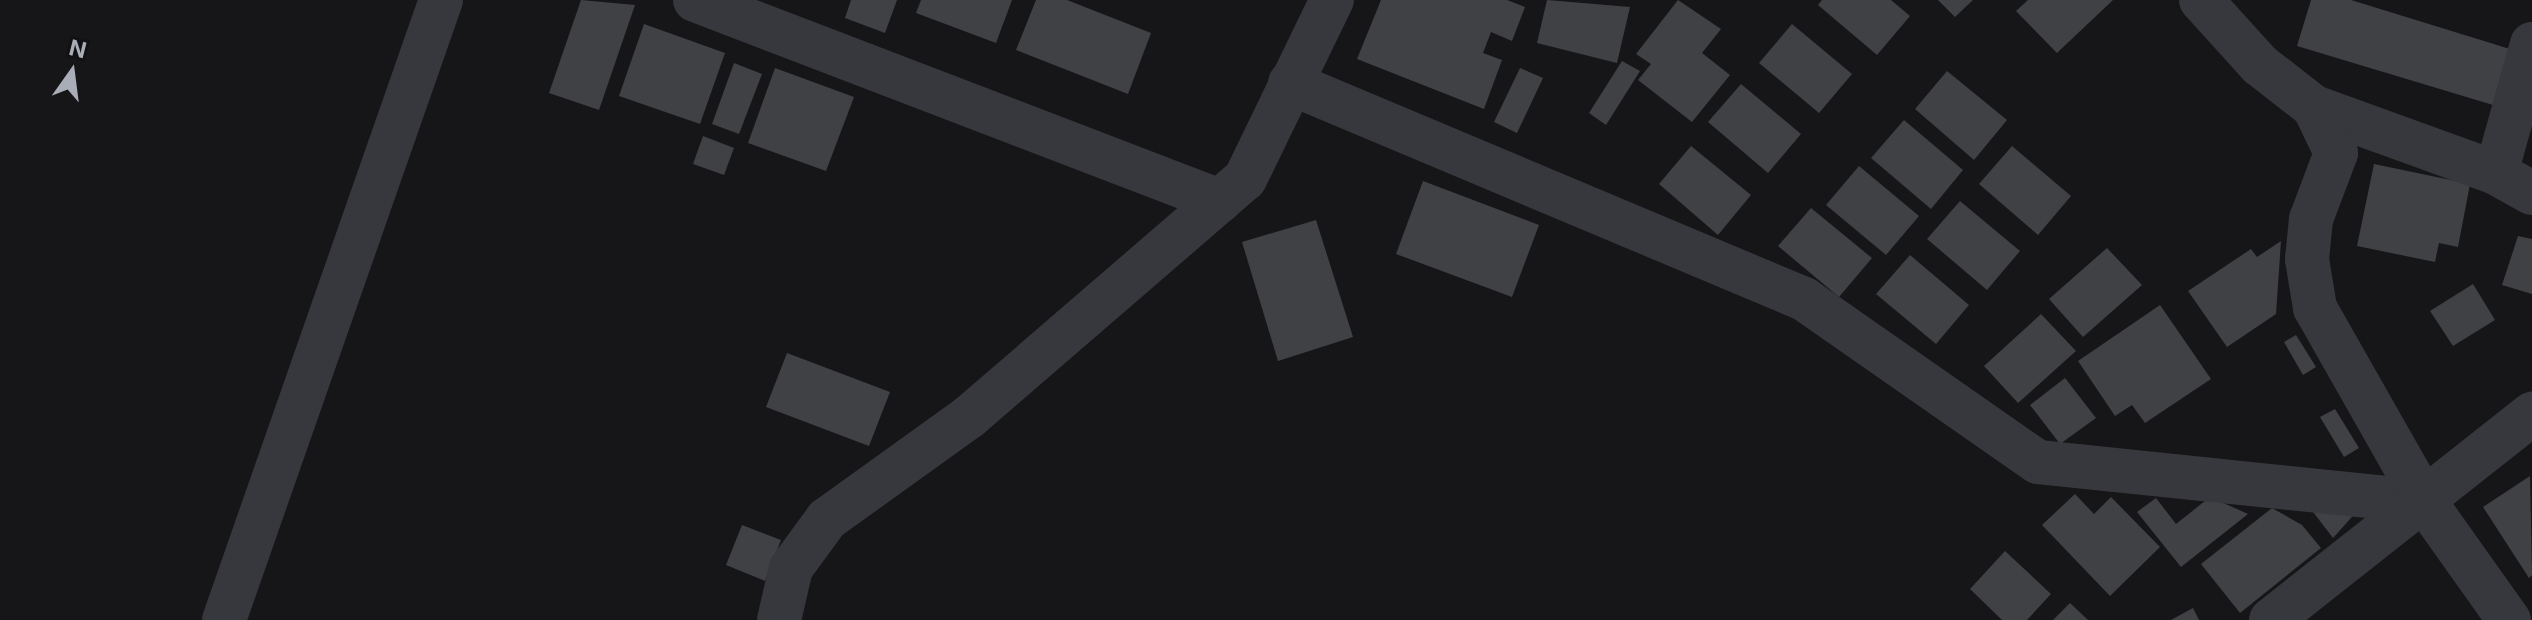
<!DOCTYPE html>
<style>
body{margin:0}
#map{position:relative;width:2532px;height:620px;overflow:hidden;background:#161618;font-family:Inter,sans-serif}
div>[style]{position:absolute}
.building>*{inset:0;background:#404145}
.minor>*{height:44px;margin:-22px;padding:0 22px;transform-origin:22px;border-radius:22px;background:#37383d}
.tertiary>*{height:44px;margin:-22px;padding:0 22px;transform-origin:22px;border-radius:22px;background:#37383d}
span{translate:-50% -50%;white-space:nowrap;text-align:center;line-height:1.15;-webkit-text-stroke:7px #111113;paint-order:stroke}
.north{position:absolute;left:32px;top:32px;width:80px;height:80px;-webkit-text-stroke:6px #111113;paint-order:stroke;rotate:14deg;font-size:22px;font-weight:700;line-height:32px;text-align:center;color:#a8adb8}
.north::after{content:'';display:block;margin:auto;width:28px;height:36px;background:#a8adb8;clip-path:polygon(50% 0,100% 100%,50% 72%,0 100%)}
</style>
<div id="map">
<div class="building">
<i style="clip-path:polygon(581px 0,635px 5px,599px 110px,549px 93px)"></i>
<i style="clip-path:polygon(851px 0,897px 0,885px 33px,845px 18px)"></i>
<i style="clip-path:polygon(921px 0,1012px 0,996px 43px,916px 13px)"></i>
<i style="clip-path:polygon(1036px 0,1067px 0,1151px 33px,1128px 94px,1016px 50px)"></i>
<i style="clip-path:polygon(1381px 0,1507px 0,1525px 7px,1512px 41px,1491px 32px,1483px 53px,1502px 60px,1484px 109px,1357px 59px)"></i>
<i style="clip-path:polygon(1547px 0,1630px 7px,1617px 63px,1537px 43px)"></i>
<i style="clip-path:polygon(1678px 0,1721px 29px,1702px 53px,1730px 75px,1692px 122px,1638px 80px,1651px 64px,1636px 54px)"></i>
<i style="clip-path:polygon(1822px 0,1891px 0,1910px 16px,1877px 55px,1818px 5px)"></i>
<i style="clip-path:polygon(1938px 0,1973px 0,1955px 17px)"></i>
<i style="clip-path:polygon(2028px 0,2113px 0,2057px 53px,2016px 11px)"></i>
<i style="clip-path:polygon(2311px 0,2351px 0,2510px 49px,2493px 105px,2297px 46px)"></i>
<i style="clip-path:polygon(644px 24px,725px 53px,700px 124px,619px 96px)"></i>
<i style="clip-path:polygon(1792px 24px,1852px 74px,1819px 113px,1759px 63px)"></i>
<i style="clip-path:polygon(1622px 61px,1640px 71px,1606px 125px,1589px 113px)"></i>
<i style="clip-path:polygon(734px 63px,762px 74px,739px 134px,712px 124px)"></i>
<i style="clip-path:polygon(775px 68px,854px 97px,826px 171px,748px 143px)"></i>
<i style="clip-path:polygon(1520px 68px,1543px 78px,1517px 133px,1494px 122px)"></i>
<i style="clip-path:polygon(1947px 71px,2007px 120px,1974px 160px,1915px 109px)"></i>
<i style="clip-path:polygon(1741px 84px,1801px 134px,1768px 173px,1708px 122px)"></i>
<i style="clip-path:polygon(1904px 120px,1963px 170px,1931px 209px,1871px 158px)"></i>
<i style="clip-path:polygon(703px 136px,734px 148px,724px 175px,693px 164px)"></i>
<i style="clip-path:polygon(1691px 146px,1751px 195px,1718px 235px,1659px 184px)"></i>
<i style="clip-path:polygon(2012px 146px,2071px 196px,2038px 235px,1979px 184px)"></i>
<i style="clip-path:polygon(2374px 164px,2470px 184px,2458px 247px,2439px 243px,2435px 262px,2357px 246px)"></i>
<i style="clip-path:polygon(1859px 166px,1919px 216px,1886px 255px,1826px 205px)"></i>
<i style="clip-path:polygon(1423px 181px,1539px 225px,1512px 297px,1396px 254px)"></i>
<i style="clip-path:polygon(1960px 201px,2020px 251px,1987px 290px,1927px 239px)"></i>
<i style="clip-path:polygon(1811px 208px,1872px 258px,1839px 297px,1778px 246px)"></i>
<i style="clip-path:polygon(1316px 220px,1353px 337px,1278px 361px,1242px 242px)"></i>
<i style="clip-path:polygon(2518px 236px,2532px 239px,2532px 294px,2502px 285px)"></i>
<i style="clip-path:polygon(2281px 241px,2276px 314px,2227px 347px,2188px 291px,2251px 249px,2257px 257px)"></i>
<i style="clip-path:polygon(2107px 248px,2142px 285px,2083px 337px,2049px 299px)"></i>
<i style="clip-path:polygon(1910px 255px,1969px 305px,1936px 344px,1876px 294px)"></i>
<i style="clip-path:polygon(2473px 284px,2495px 320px,2453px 346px,2430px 311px)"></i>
<i style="clip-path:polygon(2160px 305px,2211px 379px,2145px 423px,2132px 405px,2115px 416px,2078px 361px)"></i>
<i style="clip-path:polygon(2041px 314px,2076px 351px,2018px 403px,1984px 366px)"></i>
<i style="clip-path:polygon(2296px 335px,2316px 367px,2303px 375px,2284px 342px)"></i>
<i style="clip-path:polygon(787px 353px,890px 392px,869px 446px,766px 407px)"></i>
<i style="clip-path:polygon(2065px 378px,2096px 418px,2060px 444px,2030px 405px)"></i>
<i style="clip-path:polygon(2335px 409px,2359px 448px,2344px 457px,2320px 417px)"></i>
<i style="clip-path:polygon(2530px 476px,2532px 575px,2529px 578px,2483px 507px)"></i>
<i style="clip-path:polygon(2075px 494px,2094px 514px,2111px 497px,2160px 547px,2110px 596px,2042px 525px)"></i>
<i style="clip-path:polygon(2210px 497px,2248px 514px,2181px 567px,2137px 512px,2156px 498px,2176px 524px)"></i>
<i style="clip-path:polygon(2307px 504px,2359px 509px,2333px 538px)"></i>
<i style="clip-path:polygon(2272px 508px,2302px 525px,2321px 548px,2240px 613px,2201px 564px)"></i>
<i style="clip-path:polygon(742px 525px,781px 540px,765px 581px,726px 565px)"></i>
<i style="clip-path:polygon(2005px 551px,2051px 594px,2027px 620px,2002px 620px,1970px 589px)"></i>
<i style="clip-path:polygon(2070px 603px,2088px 620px,2053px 620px)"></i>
<i style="clip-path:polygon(2193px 608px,2199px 620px,2171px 620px)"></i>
</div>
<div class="minor">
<i style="left:695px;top:0;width:562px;rotate:20.95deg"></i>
<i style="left:2201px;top:0;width:88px;rotate:47.8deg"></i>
<i style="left:2260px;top:65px;width:68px;rotate:37.9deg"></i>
<i style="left:2314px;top:107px;width:194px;rotate:19.9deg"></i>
<i style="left:2496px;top:173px;width:41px;rotate:29.1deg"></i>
<i style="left:1290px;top:83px;width:558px;rotate:22.79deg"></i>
<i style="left:1804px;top:299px;width:285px;rotate:34.9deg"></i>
<i style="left:2038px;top:462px;width:389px;rotate:5.9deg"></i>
<i style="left:2314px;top:107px;width:51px;rotate:64.4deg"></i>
<i style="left:2336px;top:153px;width:71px;rotate:110.7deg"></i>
<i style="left:2311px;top:219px;width:40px;rotate:95.7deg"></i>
<i style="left:2307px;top:259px;width:50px;rotate:80.7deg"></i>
<i style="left:2315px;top:308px;width:223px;rotate:60.4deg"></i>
<i style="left:2425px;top:502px;width:145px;rotate:54.6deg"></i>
<i style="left:2496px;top:173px;width:134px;rotate:-74.4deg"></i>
<i style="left:224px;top:620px;width:657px;rotate:-70.71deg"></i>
<i style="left:779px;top:620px;width:53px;rotate:-77deg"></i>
<i style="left:791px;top:568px;width:61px;rotate:-53.7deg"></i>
<i style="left:827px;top:519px;width:175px;rotate:-35.7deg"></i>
<i style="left:969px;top:417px;width:364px;rotate:-40.8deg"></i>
<i style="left:1245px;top:179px;width:199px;rotate:-64.1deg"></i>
</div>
<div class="tertiary">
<i style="left:2271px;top:620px;width:333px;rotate:-38.3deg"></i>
</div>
<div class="north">N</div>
</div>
